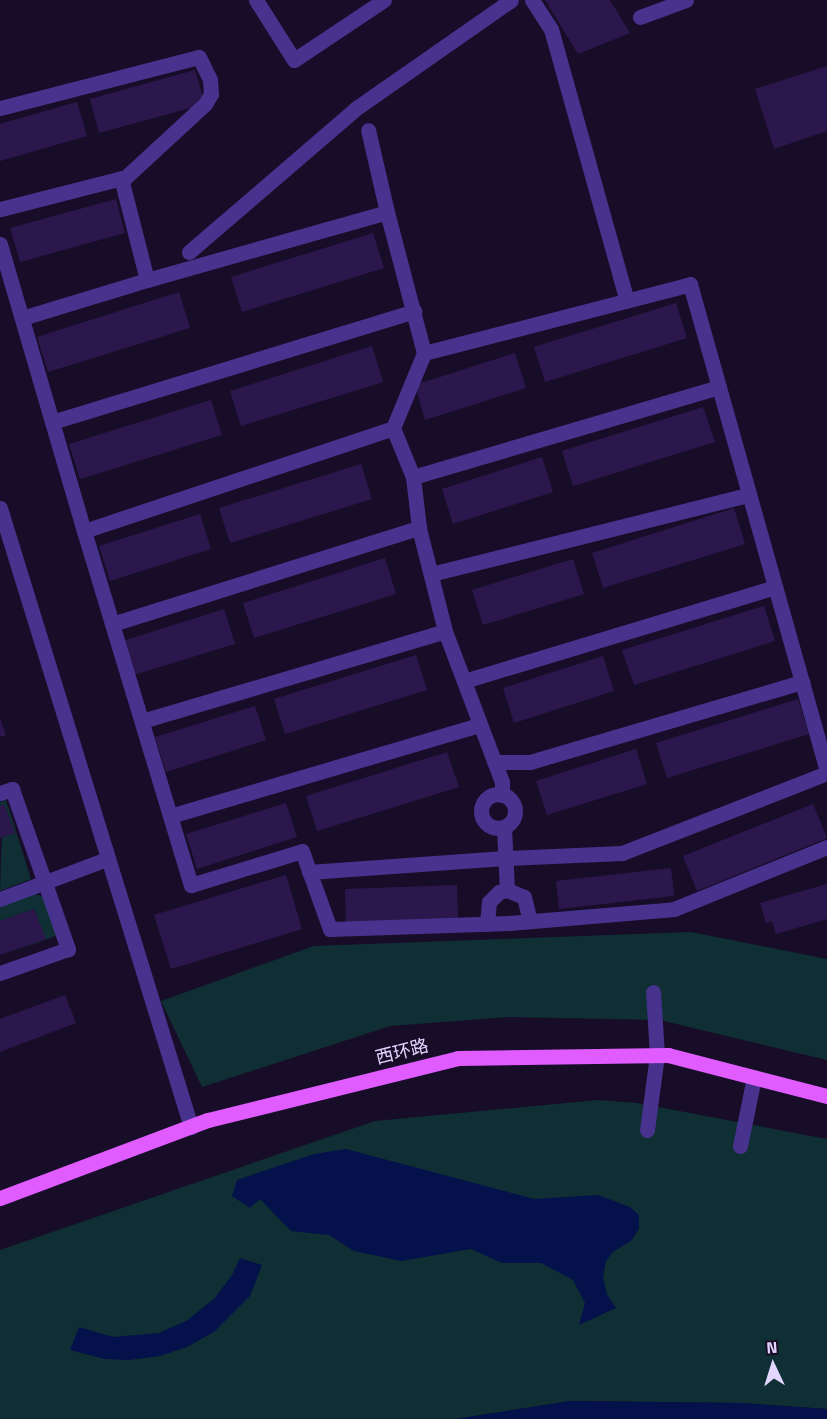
<!DOCTYPE html>
<meta charset="utf-8">
<style>
body{margin:0}
#map{position:relative;width:827px;height:1419px;overflow:hidden;background:#170d29;font-family:"Titillium Web","Noto Sans SC",sans-serif}
div>[style]{position:absolute}
.green>*{inset:0;background:#0f2f34}
.water>*{inset:0;background:#05114b}
.building>*{inset:0;background:#2c174c}
.minor>*{height:15px;margin:-7.5px;padding:0 7.5px;transform-origin:7.5px;border-radius:7.5px;background:#47338d}
.minor>.ring{margin:-7.5px;padding:0;box-sizing:content-box;background:none;border:15px solid #47338d;border-radius:50%}
.major>*{height:15px;margin:-7.5px;padding:0 7.5px;transform-origin:7.5px;border-radius:7.5px;background:#e05cff}
span{translate:-50% -50%;white-space:nowrap;text-align:center;line-height:1.15;-webkit-text-stroke:4.5px #170d29;paint-order:stroke}
.street-label{font-size:18px;color:#e2d5ff}
.north{position:absolute;left:743px;top:1335px;width:60px;height:60px;-webkit-text-stroke:4px #170d29;paint-order:stroke;rotate:356deg;font-size:16px;font-weight:700;line-height:24px;text-align:center;color:#e2d5ff}
.north::after{content:'';display:block;margin:auto;width:21px;height:27px;background:#e2d5ff;clip-path:polygon(50% 0,100% 100%,50% 72%,0 100%)}
</style>
<div id="map">
<div class="green">
<i style="clip-path:polygon(6px 800px,31px 879px,0 891px,3px 805px,0 806px,0 802px)"></i>
<i style="clip-path:polygon(33px 894px,46px 897px,58px 935px,0 957px,45px 939px,34px 909px,0 921px,0 907px)"></i>
<i style="clip-path:polygon(691px 932px,827px 959px,827px 1060px,660px 1020px,509px 1017px,390px 1026px,202px 1087px,161px 1001px,314px 946px)"></i>
<i style="clip-path:polygon(598px 1100px,637px 1103px,827px 1139px,827px 1409px,742px 1403px,570px 1401px,456px 1419px,0 1419px,0 1250px,375px 1121px)"></i>
</div>
<div class="water">
<i style="clip-path:polygon(346px 1149px,534px 1199px,598px 1195px,630px 1207px,639px 1215px,639px 1229px,631px 1241px,613px 1252px,606px 1261px,603px 1278px,607px 1294px,616px 1308px,579px 1325px,585px 1303px,573px 1280px,541px 1263px,502px 1263px,471px 1249px,401px 1261px,354px 1251px,329px 1235px,291px 1231px,260px 1199px,250px 1208px,232px 1196px,237px 1180px,314px 1154px)"></i>
<i style="clip-path:polygon(240px 1258px,262px 1265px,250px 1296px,214px 1332px,187px 1347px,160px 1356px,129px 1360px,105px 1359px,70px 1350px,79px 1327px,113px 1337px,159px 1333px,186px 1321px,214px 1299px,232px 1275px)"></i>
<i style="clip-path:polygon(570px 1401px,742px 1403px,827px 1409px,827px 1419px,456px 1419px)"></i>
</div>
<div class="building">
<i style="clip-path:polygon(545px 0,610px 0,630px 33px,578px 54px)"></i>
<i style="clip-path:polygon(827px 66px,827px 131px,774px 149px,755px 89px)"></i>
<i style="clip-path:polygon(195px 70px,205px 104px,99px 133px,90px 99px)"></i>
<i style="clip-path:polygon(77px 102px,87px 136px,0 161px,0 124px)"></i>
<i style="clip-path:polygon(116px 199px,125px 233px,20px 262px,10px 228px)"></i>
<i style="clip-path:polygon(373px 233px,384px 268px,242px 312px,231px 277px)"></i>
<i style="clip-path:polygon(179px 292px,190px 328px,48px 372px,37px 337px)"></i>
<i style="clip-path:polygon(676px 303px,687px 338px,545px 382px,534px 347px)"></i>
<i style="clip-path:polygon(372px 346px,383px 382px,241px 426px,230px 391px)"></i>
<i style="clip-path:polygon(515px 353px,526px 388px,425px 420px,415px 385px)"></i>
<i style="clip-path:polygon(211px 400px,222px 435px,80px 479px,69px 444px)"></i>
<i style="clip-path:polygon(703px 407px,715px 442px,573px 486px,562px 451px)"></i>
<i style="clip-path:polygon(542px 457px,553px 492px,453px 524px,442px 489px)"></i>
<i style="clip-path:polygon(361px 464px,372px 499px,230px 543px,219px 508px)"></i>
<i style="clip-path:polygon(734px 508px,745px 544px,603px 588px,592px 553px)"></i>
<i style="clip-path:polygon(200px 514px,211px 549px,110px 581px,99px 546px)"></i>
<i style="clip-path:polygon(385px 558px,396px 594px,254px 638px,243px 603px)"></i>
<i style="clip-path:polygon(573px 559px,584px 594px,483px 625px,472px 590px)"></i>
<i style="clip-path:polygon(764px 606px,775px 641px,634px 685px,622px 650px)"></i>
<i style="clip-path:polygon(224px 609px,235px 644px,134px 675px,123px 641px)"></i>
<i style="clip-path:polygon(416px 655px,427px 690px,285px 734px,274px 699px)"></i>
<i style="clip-path:polygon(603px 656px,614px 691px,514px 723px,503px 688px)"></i>
<i style="clip-path:polygon(798px 699px,809px 734px,667px 778px,656px 743px)"></i>
<i style="clip-path:polygon(255px 706px,266px 740px,166px 772px,155px 737px)"></i>
<i style="clip-path:polygon(0 718px,6px 735px,0 737px)"></i>
<i style="clip-path:polygon(636px 749px,647px 784px,547px 815px,536px 781px)"></i>
<i style="clip-path:polygon(447px 752px,459px 787px,317px 831px,306px 796px)"></i>
<i style="clip-path:polygon(286px 803px,297px 837px,197px 869px,186px 834px)"></i>
<i style="clip-path:polygon(4px 804px,15px 833px,0 838px,0 806px)"></i>
<i style="clip-path:polygon(813px 804px,827px 838px,697px 891px,683px 856px)"></i>
<i style="clip-path:polygon(671px 868px,674px 896px,559px 909px,556px 881px)"></i>
<i style="clip-path:polygon(286px 875px,302px 929px,171px 969px,154px 915px)"></i>
<i style="clip-path:polygon(827px 884px,827px 919px,776px 934px,772px 921px,766px 923px,760px 903px)"></i>
<i style="clip-path:polygon(457px 885px,458px 922px,346px 927px,345px 889px)"></i>
<i style="clip-path:polygon(34px 909px,46px 939px,0 955px,0 921px)"></i>
<i style="clip-path:polygon(65px 995px,76px 1023px,0 1052px,0 1019px)"></i>
</div>
<div class="minor">
<i style="left:256px;top:0;width:71px;rotate:57.7deg"></i>
<i style="left:294px;top:60px;width:108px;rotate:-33.7deg"></i>
<i style="left:532px;top:0;width:35px;rotate:57deg"></i>
<i style="left:551px;top:29px;width:282px;rotate:74.4deg"></i>
<i style="left:640px;top:17px;width:49px;rotate:-20.3deg"></i>
<i style="left:0;top:108px;width:205px;rotate:-14.4deg"></i>
<i style="left:199px;top:57px;width:25px;rotate:64deg"></i>
<i style="left:210px;top:80px;width:14px;rotate:86deg"></i>
<i style="left:211px;top:94px;width:12px;rotate:121deg"></i>
<i style="left:205px;top:104px;width:108px;rotate:137.3deg"></i>
<i style="left:126px;top:177px;width:130px;rotate:165.7deg"></i>
<i style="left:387px;top:212px;width:146px;rotate:75.3deg"></i>
<i style="left:0;top:244px;width:299px;rotate:73.7deg"></i>
<i style="left:84px;top:531px;width:326px;rotate:-18.4deg"></i>
<i style="left:189px;top:252px;width:219px;rotate:-40.7deg"></i>
<i style="left:355px;top:109px;width:190px;rotate:-34.9deg"></i>
<i style="left:147px;top:280px;width:249px;rotate:-15.8deg"></i>
<i style="left:387px;top:212px;width:84px;rotate:-103deg"></i>
<i style="left:22px;top:318px;width:131px;rotate:-16.9deg"></i>
<i style="left:147px;top:280px;width:105px;rotate:-104.3deg"></i>
<i style="left:52px;top:422px;width:379px;rotate:-17deg"></i>
<i style="left:413px;top:477px;width:319px;rotate:-16.4deg"></i>
<i style="left:0;top:508px;width:648px;rotate:72.85deg"></i>
<i style="left:84px;top:531px;width:370px;rotate:73.2deg"></i>
<i style="left:191px;top:885px;width:116px;rotate:-17deg"></i>
<i style="left:302px;top:851px;width:83px;rotate:70.3deg"></i>
<i style="left:330px;top:929px;width:179px;rotate:-1.9deg"></i>
<i style="left:509px;top:923px;width:166px;rotate:-4.8deg"></i>
<i style="left:674px;top:909px;width:165px;rotate:-22.1deg"></i>
<i style="left:431px;top:574px;width:328px;rotate:-14deg"></i>
<i style="left:112px;top:624px;width:322px;rotate:-17.4deg"></i>
<i style="left:464px;top:681px;width:325px;rotate:-16.8deg"></i>
<i style="left:142px;top:721px;width:316px;rotate:-16.5deg"></i>
<i style="left:494px;top:762px;width:36px"></i>
<i style="left:530px;top:762px;width:284px;rotate:-16.4deg"></i>
<i style="left:0;top:793px;width:13px;rotate:-18deg"></i>
<i style="left:12px;top:789px;width:170px;rotate:70.7deg"></i>
<i style="left:68px;top:949px;width:72px;rotate:160.6deg"></i>
<i class="ring" style="left:481px;top:794px;width:19px;height:19px"></i>
<i style="left:502px;top:795px;width:13px;rotate:-90deg"></i>
<i style="left:502px;top:782px;width:161px;rotate:-110.7deg"></i>
<i style="left:445px;top:631px;width:106px;rotate:-104.2deg"></i>
<i style="left:419px;top:528px;width:51px;rotate:-96.7deg"></i>
<i style="left:413px;top:477px;width:53px;rotate:-112.2deg"></i>
<i style="left:393px;top:428px;width:81px;rotate:-67.5deg"></i>
<i style="left:424px;top:353px;width:275px;rotate:-14.5deg"></i>
<i style="left:690px;top:284px;width:506px;rotate:74.29deg"></i>
<i style="left:170px;top:816px;width:323px;rotate:-16.4deg"></i>
<i style="left:504px;top:827px;width:63px;rotate:87.3deg"></i>
<i style="left:309px;top:872px;width:196px;rotate:-4.1deg"></i>
<i style="left:505px;top:858px;width:117px;rotate:-2.4deg"></i>
<i style="left:622px;top:853px;width:220px;rotate:-21.3deg"></i>
<i style="left:0;top:899px;width:114px;rotate:-20.5deg"></i>
<i style="left:487px;top:924px;width:22px;rotate:-85deg"></i>
<i style="left:489px;top:902px;width:14px;rotate:-45deg"></i>
<i style="left:499px;top:892px;width:8px;rotate:-14deg"></i>
<i style="left:507px;top:890px;width:18px;rotate:22deg"></i>
<i style="left:524px;top:897px;width:25px;rotate:76deg"></i>
<i style="left:647px;top:1130px;width:76px;rotate:-82.4deg"></i>
<i style="left:657px;top:1055px;width:63px;rotate:-93.6deg"></i>
<i style="left:740px;top:1146px;width:70px;rotate:-78.5deg"></i>
</div>
<div class="major">
<i style="left:0;top:1198px;width:222px;rotate:-20.6deg"></i>
<i style="left:208px;top:1120px;width:258px;rotate:-13.9deg"></i>
<i style="left:458px;top:1058px;width:210px;rotate:-0.8deg"></i>
<i style="left:668px;top:1055px;width:164px;rotate:14.5deg"></i>
</div>
<div class="street-label">
<span style="left:402px;top:1052px;rotate:-14deg">西环路</span>
</div>
<div class="north">N</div>
</div>
